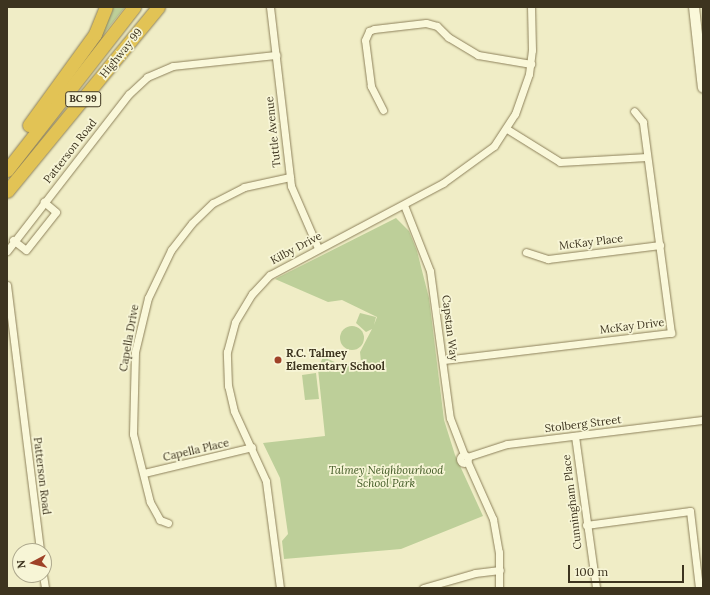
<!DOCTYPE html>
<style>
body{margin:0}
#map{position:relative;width:710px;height:595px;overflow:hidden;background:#f0edc6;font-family:Lora,serif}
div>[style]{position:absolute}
.green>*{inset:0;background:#bdcf99}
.round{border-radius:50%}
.roads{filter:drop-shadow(0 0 1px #8d815b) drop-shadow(0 0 1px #8d815b)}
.minor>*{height:7px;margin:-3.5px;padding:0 3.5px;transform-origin:3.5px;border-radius:3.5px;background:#faf8da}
.minor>.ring{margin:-3.5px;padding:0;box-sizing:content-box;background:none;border:7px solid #faf8da;border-radius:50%}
.secondary>*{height:10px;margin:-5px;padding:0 5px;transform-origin:5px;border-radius:5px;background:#faf8da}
.motorway>*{height:13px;margin:-6.5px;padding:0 6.5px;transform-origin:6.5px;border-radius:6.5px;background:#e2c355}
.dots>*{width:11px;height:11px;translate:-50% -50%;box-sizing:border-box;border:2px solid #f7f5d6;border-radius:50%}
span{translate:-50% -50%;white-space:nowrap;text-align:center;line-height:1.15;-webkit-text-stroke:3.5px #f7f5d6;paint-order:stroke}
.shield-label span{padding:1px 3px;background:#f7f5d6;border:1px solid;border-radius:3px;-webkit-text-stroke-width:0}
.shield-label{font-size:10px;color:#3d341f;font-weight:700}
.street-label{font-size:11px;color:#3d341f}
.poi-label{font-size:11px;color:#3d341f;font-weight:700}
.left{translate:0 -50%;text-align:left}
.park-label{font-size:11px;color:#415a25;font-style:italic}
.frame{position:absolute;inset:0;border:8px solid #3d341f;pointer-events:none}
.north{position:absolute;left:12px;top:543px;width:40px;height:40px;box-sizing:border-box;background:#f7f5d6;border:1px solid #ada88d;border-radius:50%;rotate:263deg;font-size:11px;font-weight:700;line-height:16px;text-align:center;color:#3d341f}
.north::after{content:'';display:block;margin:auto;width:14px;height:18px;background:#9f4228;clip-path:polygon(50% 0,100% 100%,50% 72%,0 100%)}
.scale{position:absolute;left:568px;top:565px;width:116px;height:18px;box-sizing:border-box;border:2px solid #3d341f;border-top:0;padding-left:5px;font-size:12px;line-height:14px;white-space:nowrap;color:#3d341f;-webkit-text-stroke:3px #f7f5d6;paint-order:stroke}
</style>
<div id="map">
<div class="green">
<i style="clip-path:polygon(112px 7px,125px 7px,95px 45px,112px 12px)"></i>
<i style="clip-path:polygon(396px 218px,409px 231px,417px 251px,429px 298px,444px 420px,455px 455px,483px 516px,401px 549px,284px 559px,282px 541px,288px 534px,280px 478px,263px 443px,325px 436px,318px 369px,323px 357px,337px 363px,361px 362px,360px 352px,372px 329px,366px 332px,356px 323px,360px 313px,376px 317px,374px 325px,377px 317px,342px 300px,328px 302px,275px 279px)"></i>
<i class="round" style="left:340px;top:326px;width:24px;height:24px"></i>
<i style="clip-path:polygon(316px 373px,319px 399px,305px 400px,302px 375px)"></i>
</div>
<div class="roads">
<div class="minor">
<i style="left:270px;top:7px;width:180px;rotate:83.3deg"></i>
<i style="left:291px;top:186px;width:68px;rotate:66.5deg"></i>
<i style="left:383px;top:110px;width:27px;rotate:-117deg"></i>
<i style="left:371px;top:86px;width:46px;rotate:-97.4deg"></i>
<i style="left:365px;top:40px;width:10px;rotate:-66deg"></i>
<i style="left:369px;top:31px;width:5px;rotate:-22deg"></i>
<i style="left:374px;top:29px;width:52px;rotate:-6.6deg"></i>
<i style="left:426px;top:23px;width:11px;rotate:15deg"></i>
<i style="left:437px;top:26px;width:16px;rotate:45deg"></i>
<i style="left:448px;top:37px;width:35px;rotate:31deg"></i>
<i style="left:478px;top:55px;width:54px;rotate:9.6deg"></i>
<i style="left:507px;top:129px;width:62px;rotate:31.9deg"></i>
<i style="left:560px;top:162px;width:87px;rotate:-3.3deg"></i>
<i style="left:404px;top:205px;width:71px;rotate:68.5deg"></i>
<i style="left:430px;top:271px;width:148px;rotate:82.3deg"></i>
<i style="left:450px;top:418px;width:40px;rotate:69deg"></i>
<i style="left:13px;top:240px;width:16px;rotate:38deg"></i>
<i style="left:26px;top:250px;width:48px;rotate:-51.7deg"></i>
<i style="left:56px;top:212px;width:16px;rotate:-140deg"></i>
<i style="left:7px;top:251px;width:199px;rotate:-52.2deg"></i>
<i style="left:129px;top:94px;width:25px;rotate:-43deg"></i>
<i style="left:147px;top:77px;width:28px;rotate:-23deg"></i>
<i style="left:173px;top:66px;width:104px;rotate:-6.1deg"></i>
<i style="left:526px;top:252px;width:23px;rotate:18deg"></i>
<i style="left:548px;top:259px;width:113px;rotate:-7.1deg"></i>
<i style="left:7px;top:285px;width:268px;rotate:82.9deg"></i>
<i style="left:443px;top:360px;width:230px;rotate:-6.8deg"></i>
<i style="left:671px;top:333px;width:213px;rotate:-97.6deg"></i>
<i style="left:643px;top:122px;width:14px;rotate:-129deg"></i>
<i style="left:575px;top:436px;width:153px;rotate:82.1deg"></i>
<i class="ring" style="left:460px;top:455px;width:1px;height:1px"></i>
<i style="left:467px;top:457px;width:42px;rotate:-18deg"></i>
<i style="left:507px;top:444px;width:197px;rotate:-7deg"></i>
<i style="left:467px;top:461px;width:64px;rotate:65.9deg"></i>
<i style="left:493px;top:519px;width:34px;rotate:80deg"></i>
<i style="left:499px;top:552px;width:36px;rotate:90deg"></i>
<i style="left:144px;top:473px;width:111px;rotate:-13.5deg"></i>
<i style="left:168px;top:523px;width:9px;rotate:-159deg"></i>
<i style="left:160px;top:520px;width:21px;rotate:-119deg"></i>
<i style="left:150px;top:502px;width:70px;rotate:-104deg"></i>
<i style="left:133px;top:434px;width:82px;rotate:-88.6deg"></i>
<i style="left:135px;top:352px;width:56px;rotate:-76.5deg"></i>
<i style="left:148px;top:298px;width:53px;rotate:-64.4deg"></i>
<i style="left:171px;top:250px;width:34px;rotate:-52deg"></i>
<i style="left:192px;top:223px;width:29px;rotate:-44deg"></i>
<i style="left:213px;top:203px;width:35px;rotate:-27deg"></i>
<i style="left:244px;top:187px;width:47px;rotate:-12.3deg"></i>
<i style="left:586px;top:525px;width:105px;rotate:-7.7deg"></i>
<i style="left:690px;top:511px;width:78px;rotate:83.3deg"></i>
<i style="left:43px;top:575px;width:13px;rotate:81deg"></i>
<i style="left:280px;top:588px;width:108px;rotate:-97.5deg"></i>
<i style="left:266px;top:481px;width:77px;rotate:-114.6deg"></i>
<i style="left:234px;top:411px;width:26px;rotate:-103deg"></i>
<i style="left:228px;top:386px;width:34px;rotate:-92deg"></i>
<i style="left:227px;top:352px;width:31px;rotate:-75deg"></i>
<i style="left:235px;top:322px;width:33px;rotate:-59deg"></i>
<i style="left:252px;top:294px;width:26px;rotate:-47deg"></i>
<i style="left:270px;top:275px;width:196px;rotate:-28deg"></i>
<i style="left:443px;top:183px;width:63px;rotate:-36deg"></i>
<i style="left:494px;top:146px;width:38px;rotate:-57deg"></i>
<i style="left:515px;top:114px;width:42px;rotate:-70.7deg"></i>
<i style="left:529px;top:74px;width:24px;rotate:-83deg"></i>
<i style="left:532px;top:50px;width:43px;rotate:-91.3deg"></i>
<i style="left:423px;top:588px;width:54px;rotate:-16.1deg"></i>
<i style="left:475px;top:573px;width:25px;rotate:-7deg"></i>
</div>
<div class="secondary">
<i style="left:694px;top:7px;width:81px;rotate:83.7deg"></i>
</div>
<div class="motorway">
<i style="left:29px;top:125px;width:112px;rotate:-54deg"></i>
<i style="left:95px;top:34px;width:29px;rotate:-68deg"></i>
<i style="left:7px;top:170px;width:207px;rotate:-52.1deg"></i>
<i style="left:7px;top:191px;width:238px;rotate:-50.6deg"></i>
</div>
</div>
<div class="dots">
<i style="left:278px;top:360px;background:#9f4228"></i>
</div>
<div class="shield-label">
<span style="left:83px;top:99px">BC 99</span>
</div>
<div class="street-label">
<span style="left:121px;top:53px;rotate:-51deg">Highway 99</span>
<span style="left:273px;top:132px;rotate:-96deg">Tuttle Avenue</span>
<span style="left:70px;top:151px;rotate:-52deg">Patterson Road</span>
<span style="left:591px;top:242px;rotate:-7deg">McKay Place</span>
<span style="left:296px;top:248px;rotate:-28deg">Kilby Drive</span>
<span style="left:632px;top:326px;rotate:-7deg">McKay Drive</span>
<span style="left:450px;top:328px;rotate:83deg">Capstan Way</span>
<span style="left:129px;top:338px;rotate:-80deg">Capella Drive</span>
<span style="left:583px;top:424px;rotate:-7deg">Stolberg Street</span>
<span style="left:196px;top:450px;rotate:-13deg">Capella Place</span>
<span style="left:42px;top:476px;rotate:83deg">Patterson Road</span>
<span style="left:572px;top:502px;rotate:-97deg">Cunningham Place</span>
</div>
<div class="poi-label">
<span class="left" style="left:286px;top:360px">R.C. Talmey<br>Elementary School</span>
</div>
<div class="park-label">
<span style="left:386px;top:477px">Talmey Neighbourhood<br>School Park</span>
</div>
<div class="frame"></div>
<div class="north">N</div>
<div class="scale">100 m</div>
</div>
